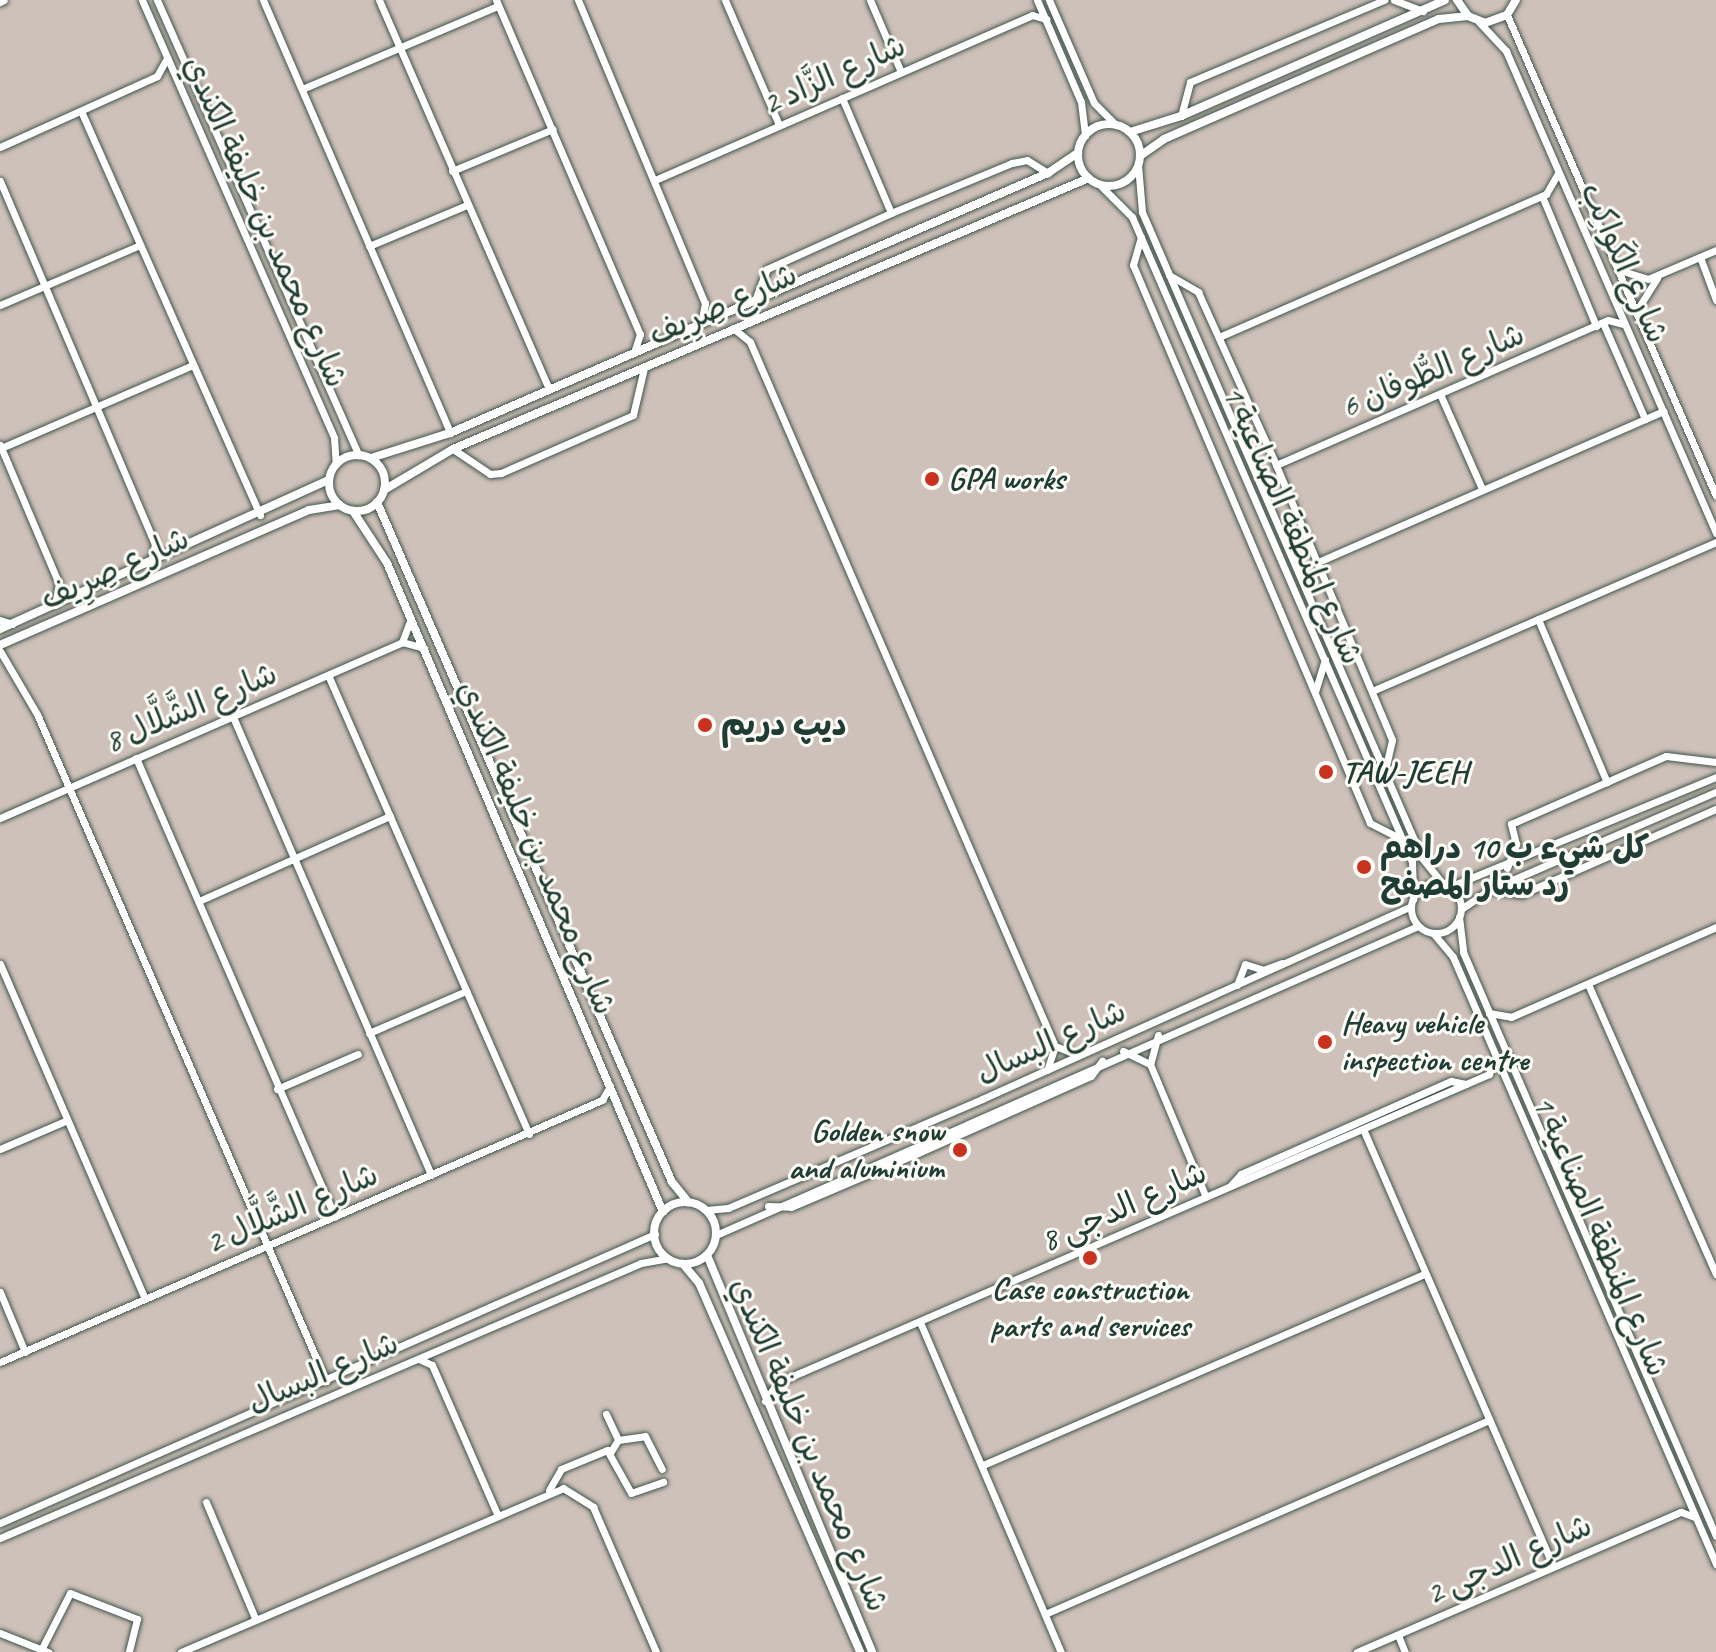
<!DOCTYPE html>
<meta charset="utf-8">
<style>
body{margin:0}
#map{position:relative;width:1716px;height:1652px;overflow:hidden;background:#f8e7d3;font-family:Caveat,"Playpen Sans Arabic",sans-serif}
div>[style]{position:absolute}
.industrial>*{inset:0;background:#cec1b9}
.roads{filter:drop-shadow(0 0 2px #40564c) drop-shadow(0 0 2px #40564c)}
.minor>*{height:7px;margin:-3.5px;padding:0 3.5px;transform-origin:3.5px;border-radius:3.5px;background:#fff}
.minor>.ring{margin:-3.5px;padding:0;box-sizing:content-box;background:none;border:7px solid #fff;border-radius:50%}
.major>*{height:8px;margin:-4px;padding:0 4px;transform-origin:4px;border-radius:4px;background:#fff}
.major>.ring{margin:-4px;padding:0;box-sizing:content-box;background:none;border:8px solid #fff;border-radius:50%}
.dots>*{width:22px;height:22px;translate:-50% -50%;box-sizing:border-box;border:4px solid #fdfcf7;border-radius:50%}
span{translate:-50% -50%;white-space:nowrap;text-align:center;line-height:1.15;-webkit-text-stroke:6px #fdfcf7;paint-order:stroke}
.street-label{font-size:32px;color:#1f3d34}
.poi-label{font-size:32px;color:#1f3d34;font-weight:700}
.left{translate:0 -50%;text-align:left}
.right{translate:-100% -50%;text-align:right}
</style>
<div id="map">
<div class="industrial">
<i style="clip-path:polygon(0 0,1716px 0,1716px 1652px,0 1652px)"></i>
</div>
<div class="roads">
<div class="minor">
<i style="left:142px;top:0;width:478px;rotate:66.3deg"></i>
<i style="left:334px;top:438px;width:26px;rotate:86deg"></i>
<i style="left:157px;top:0;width:498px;rotate:66.1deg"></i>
<i style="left:263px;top:0;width:472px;rotate:66.6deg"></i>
<i style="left:379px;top:0;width:425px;rotate:66.4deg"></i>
<i style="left:496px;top:0;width:364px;rotate:66.7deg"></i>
<i style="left:640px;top:334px;width:20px;rotate:108deg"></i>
<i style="left:578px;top:0;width:329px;rotate:67.3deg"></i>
<i style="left:705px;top:303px;width:20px;rotate:101deg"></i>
<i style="left:725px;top:0;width:136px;rotate:66.6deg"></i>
<i style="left:870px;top:0;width:78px;rotate:66.7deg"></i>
<i style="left:1037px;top:0;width:111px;rotate:66.7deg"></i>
<i style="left:1081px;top:102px;width:34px;rotate:83deg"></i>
<i style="left:1049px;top:0;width:112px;rotate:66.4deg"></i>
<i style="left:1094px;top:103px;width:31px;rotate:45deg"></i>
<i style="left:1394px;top:0;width:31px;rotate:21deg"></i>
<i style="left:0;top:2px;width:4px;rotate:-27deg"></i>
<i style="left:1507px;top:15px;width:524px;rotate:66.51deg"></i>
<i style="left:1479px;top:22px;width:40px;rotate:47deg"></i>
<i style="left:1506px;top:51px;width:526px;rotate:66.46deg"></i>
<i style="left:302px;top:89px;width:213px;rotate:-23deg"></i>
<i style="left:842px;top:98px;width:125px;rotate:66.9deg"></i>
<i style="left:81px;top:111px;width:442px;rotate:66.1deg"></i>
<i style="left:1181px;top:116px;width:35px;rotate:-75deg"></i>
<i style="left:1190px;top:82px;width:211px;rotate:-22.9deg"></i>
<i style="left:0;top:147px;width:172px;rotate:-24.3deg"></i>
<i style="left:157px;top:76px;width:21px;rotate:-61deg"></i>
<i style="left:1138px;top:165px;width:47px;rotate:85.1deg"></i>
<i style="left:1142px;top:212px;width:704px;rotate:66.57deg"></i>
<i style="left:1422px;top:858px;width:35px;rotate:51deg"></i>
<i style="left:452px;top:171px;width:109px;rotate:-22.6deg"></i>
<i style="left:655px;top:180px;width:412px;rotate:-23.6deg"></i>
<i style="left:1032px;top:15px;width:15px;rotate:16deg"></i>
<i style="left:0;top:181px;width:395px;rotate:66.9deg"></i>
<i style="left:155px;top:544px;width:18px;rotate:103deg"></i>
<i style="left:1099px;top:184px;width:47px;rotate:45deg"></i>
<i style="left:1132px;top:217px;width:703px;rotate:66.53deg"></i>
<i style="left:1412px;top:862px;width:37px;rotate:88deg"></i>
<i style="left:1542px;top:196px;width:141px;rotate:67.4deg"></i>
<i style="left:1141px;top:237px;width:29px;rotate:106deg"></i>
<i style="left:1133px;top:265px;width:606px;rotate:66.99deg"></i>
<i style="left:1370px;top:823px;width:36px;rotate:27deg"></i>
<i style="left:369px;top:246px;width:106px;rotate:-22.7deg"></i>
<i style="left:1700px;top:257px;width:46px;rotate:69.6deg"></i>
<i style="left:1619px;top:270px;width:30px;rotate:17deg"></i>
<i style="left:1648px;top:279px;width:74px;rotate:-23.1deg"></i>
<i style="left:1169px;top:275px;width:34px;rotate:30deg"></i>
<i style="left:1198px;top:292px;width:190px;rotate:65.7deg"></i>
<i style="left:1276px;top:465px;width:298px;rotate:67.1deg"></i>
<i style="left:1392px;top:740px;width:32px;rotate:103deg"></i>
<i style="left:755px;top:300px;width:33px;rotate:-69deg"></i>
<i style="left:767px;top:269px;width:136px;rotate:-24.3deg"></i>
<i style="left:891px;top:213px;width:131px;rotate:-22.5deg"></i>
<i style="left:1012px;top:163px;width:15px;rotate:-11deg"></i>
<i style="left:1027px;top:160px;width:25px;rotate:32deg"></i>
<i style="left:0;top:305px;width:152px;rotate:-23.2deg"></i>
<i style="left:1637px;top:310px;width:38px;rotate:-58deg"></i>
<i style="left:1603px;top:323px;width:105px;rotate:66.4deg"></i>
<i style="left:733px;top:328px;width:22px;rotate:39deg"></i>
<i style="left:750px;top:342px;width:767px;rotate:66.58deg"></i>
<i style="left:1055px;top:1046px;width:25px;rotate:108deg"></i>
<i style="left:1219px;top:337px;width:357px;rotate:-23.6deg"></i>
<i style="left:1546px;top:194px;width:24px;rotate:-60deg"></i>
<i style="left:1440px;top:394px;width:104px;rotate:66.1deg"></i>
<i style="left:0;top:445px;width:151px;rotate:67deg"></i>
<i style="left:59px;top:584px;width:21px;rotate:101deg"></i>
<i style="left:1px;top:448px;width:209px;rotate:-23.4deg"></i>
<i style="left:453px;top:449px;width:45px;rotate:34deg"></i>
<i style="left:490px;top:474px;width:11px;rotate:-5deg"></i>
<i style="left:501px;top:473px;width:144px;rotate:-23.7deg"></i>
<i style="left:633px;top:415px;width:48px;rotate:-76.8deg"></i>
<i style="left:1276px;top:465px;width:362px;rotate:-23.6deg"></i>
<i style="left:1608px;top:320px;width:16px;rotate:15deg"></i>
<i style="left:1318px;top:562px;width:377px;rotate:-23.6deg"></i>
<i style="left:1538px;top:619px;width:177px;rotate:67.1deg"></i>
<i style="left:0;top:620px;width:13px;rotate:18deg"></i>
<i style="left:402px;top:642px;width:23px;rotate:15deg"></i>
<i style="left:0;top:651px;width:73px;rotate:59.6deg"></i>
<i style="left:37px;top:714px;width:727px;rotate:66.57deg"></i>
<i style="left:328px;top:675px;width:501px;rotate:66.35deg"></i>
<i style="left:1372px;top:691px;width:375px;rotate:-23.4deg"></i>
<i style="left:1315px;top:692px;width:34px;rotate:-73deg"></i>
<i style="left:233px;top:717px;width:499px;rotate:66.6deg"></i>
<i style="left:136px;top:758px;width:500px;rotate:66.56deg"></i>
<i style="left:0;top:818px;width:439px;rotate:-23.6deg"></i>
<i style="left:402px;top:642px;width:22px;rotate:-69deg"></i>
<i style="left:1507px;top:868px;width:26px;rotate:-69deg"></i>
<i style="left:1516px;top:844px;width:21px;rotate:-104deg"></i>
<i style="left:1511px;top:824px;width:169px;rotate:-23.7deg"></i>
<i style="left:1666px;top:756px;width:50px;rotate:6.8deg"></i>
<i class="ring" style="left:1411px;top:883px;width:43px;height:43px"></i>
<i style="left:1449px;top:887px;width:289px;rotate:-22.4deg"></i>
<i style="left:1489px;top:890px;width:33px;rotate:7deg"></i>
<i style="left:1522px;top:894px;width:212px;rotate:-23.7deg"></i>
<i style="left:199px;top:901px;width:209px;rotate:-24deg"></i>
<i style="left:1461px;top:909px;width:34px;rotate:-34deg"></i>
<i style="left:1489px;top:890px;width:247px;rotate:-23.4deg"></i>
<i style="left:1459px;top:917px;width:35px;rotate:83deg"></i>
<i style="left:1463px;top:952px;width:636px;rotate:66.58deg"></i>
<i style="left:1433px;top:933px;width:31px;rotate:50deg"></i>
<i style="left:1453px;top:957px;width:662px;rotate:66.57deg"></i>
<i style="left:0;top:964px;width:365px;rotate:66.6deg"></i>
<i style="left:1588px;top:984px;width:317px;rotate:66.2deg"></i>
<i style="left:1237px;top:985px;width:22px;rotate:-69deg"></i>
<i style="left:1245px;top:964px;width:19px;rotate:18deg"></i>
<i style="left:1263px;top:970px;width:20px;rotate:-20deg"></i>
<i style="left:1489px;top:1013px;width:22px;rotate:10deg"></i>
<i style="left:1511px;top:1017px;width:224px;rotate:-23.7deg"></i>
<i style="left:369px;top:1033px;width:106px;rotate:-23.4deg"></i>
<i style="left:1158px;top:1035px;width:30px;rotate:105deg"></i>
<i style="left:1150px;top:1064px;width:144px;rotate:67.2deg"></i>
<i style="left:1055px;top:1046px;width:25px;rotate:21deg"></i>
<i style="left:1123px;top:1051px;width:30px;rotate:26deg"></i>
<i style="left:277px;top:1089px;width:88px;rotate:-23.4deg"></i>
<i style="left:1363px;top:1129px;width:477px;rotate:66.5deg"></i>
<i style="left:0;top:1149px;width:71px;rotate:-23.3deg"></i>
<i style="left:1231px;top:1185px;width:15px;rotate:-48deg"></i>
<i style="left:1241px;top:1174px;width:230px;rotate:-23.9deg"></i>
<i style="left:1451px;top:1081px;width:15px;rotate:11deg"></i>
<i style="left:768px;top:1206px;width:23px;rotate:2deg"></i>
<i style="left:791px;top:1207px;width:138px;rotate:-23deg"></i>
<i style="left:918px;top:1153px;width:189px;rotate:-24deg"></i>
<i style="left:1091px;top:1076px;width:19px;rotate:-54deg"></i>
<i style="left:706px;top:1210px;width:22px;rotate:-5deg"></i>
<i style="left:728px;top:1208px;width:276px;rotate:-23.2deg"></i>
<i style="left:982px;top:1099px;width:470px;rotate:-24.2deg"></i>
<i style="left:716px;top:1235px;width:767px;rotate:-23.76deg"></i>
<i style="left:0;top:1292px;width:65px;rotate:67.4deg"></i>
<i style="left:920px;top:1322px;width:359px;rotate:66.9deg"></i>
<i style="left:419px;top:1359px;width:14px;rotate:25deg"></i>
<i style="left:432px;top:1365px;width:163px;rotate:66.4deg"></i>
<i style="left:0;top:1362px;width:657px;rotate:-23.52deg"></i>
<i style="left:602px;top:1100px;width:16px;rotate:-60deg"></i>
<i style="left:765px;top:1401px;width:22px;rotate:-56deg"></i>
<i style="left:777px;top:1383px;width:27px;rotate:-24deg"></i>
<i style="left:802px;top:1372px;width:749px;rotate:-23.45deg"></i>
<i style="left:1489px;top:1074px;width:19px;rotate:-69deg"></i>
<i style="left:606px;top:1414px;width:29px;rotate:65deg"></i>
<i style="left:618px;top:1440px;width:13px;rotate:122deg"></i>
<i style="left:618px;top:1440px;width:27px;rotate:-8deg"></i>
<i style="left:645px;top:1436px;width:37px;rotate:63deg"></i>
<i style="left:983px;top:1465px;width:482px;rotate:-23.4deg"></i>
<i style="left:549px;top:1490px;width:24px;rotate:-60deg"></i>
<i style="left:561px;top:1469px;width:50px;rotate:-22.4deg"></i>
<i style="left:607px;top:1450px;width:49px;rotate:60.8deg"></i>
<i style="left:631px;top:1493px;width:34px;rotate:-19deg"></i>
<i style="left:206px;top:1502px;width:126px;rotate:67.1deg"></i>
<i style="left:0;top:1523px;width:716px;rotate:-23.81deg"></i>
<i style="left:0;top:1538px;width:697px;rotate:-23.22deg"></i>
<i style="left:641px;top:1263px;width:27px;rotate:-10deg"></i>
<i style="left:1045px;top:1614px;width:485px;rotate:-23.6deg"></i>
<i style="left:0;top:1633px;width:52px;rotate:21.6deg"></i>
<i style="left:1398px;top:1635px;width:18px;rotate:68deg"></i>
<i style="left:40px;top:1652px;width:66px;rotate:-63deg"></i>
<i style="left:70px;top:1593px;width:72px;rotate:21.2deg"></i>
<i style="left:137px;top:1619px;width:34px;rotate:104deg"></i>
<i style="left:181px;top:1652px;width:416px;rotate:-23.2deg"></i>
<i style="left:563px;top:1488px;width:36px;rotate:32deg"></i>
<i style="left:593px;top:1507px;width:158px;rotate:66.5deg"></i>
<i style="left:1357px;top:1652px;width:353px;rotate:-23.4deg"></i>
<i style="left:1681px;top:1512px;width:15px;rotate:20deg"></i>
</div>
<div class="major">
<i style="left:1457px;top:0;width:19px;rotate:55deg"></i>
<i style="left:1468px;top:16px;width:18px;rotate:22deg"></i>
<i style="left:1485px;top:23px;width:23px;rotate:-20deg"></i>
<i style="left:1507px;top:15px;width:17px;rotate:-59deg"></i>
<i class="ring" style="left:1078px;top:124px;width:54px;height:54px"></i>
<i style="left:1130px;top:132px;width:53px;rotate:-17.4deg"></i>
<i style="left:1181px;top:116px;width:288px;rotate:-23.7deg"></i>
<i style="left:1140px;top:156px;width:29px;rotate:-35deg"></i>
<i style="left:1164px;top:139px;width:300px;rotate:-23.6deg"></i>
<i style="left:1439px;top:19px;width:29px;rotate:-6deg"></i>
<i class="ring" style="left:329px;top:455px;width:48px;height:48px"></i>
<i style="left:371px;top:458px;width:83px;rotate:-17.6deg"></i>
<i style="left:450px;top:433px;width:652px;rotate:-23.5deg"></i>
<i style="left:1048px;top:173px;width:36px;rotate:-34deg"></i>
<i style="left:384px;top:490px;width:80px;rotate:-30.7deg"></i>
<i style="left:453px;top:449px;width:691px;rotate:-23.08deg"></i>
<i style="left:377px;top:502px;width:741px;rotate:66.55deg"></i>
<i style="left:672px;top:1182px;width:26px;rotate:51deg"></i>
<i style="left:353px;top:511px;width:62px;rotate:56.8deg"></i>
<i style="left:387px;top:563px;width:705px;rotate:66.96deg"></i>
<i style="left:0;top:629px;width:361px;rotate:-24.4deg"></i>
<i style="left:0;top:645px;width:337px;rotate:-23.6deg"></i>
<i style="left:309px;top:510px;width:31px;rotate:-9deg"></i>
<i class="ring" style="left:654px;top:1202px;width:54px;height:54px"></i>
<i style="left:707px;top:1255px;width:430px;rotate:67.4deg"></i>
<i style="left:683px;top:1264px;width:25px;rotate:50deg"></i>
<i style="left:699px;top:1283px;width:403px;rotate:66.4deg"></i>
</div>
</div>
<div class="dots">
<i style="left:932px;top:479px;background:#c8321e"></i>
<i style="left:705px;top:725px;background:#c8321e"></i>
<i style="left:1326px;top:772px;background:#c8321e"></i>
<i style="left:1364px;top:867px;background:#c8321e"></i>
<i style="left:1325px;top:1042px;background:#c8321e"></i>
<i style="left:960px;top:1150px;background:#c8321e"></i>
<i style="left:1090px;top:1258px;background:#c8321e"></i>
</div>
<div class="street-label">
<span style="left:834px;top:75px;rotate:-24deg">شارع الزَّاد 2</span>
<span style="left:265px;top:222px;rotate:66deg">شارع محمد بن خليفة الكندي</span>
<span style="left:1624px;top:263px;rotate:66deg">شارع الكَواكِب</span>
<span style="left:723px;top:305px;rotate:-24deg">شارع صِرِيف</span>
<span style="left:1433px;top:371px;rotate:-23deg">شارع الطُّوفان 6</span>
<span style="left:1292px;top:525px;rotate:66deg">شارع المنطقة الصناعية 1</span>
<span style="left:115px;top:569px;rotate:-24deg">شارع صِرِيف</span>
<span style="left:191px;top:708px;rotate:-23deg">شارع الشَّلَّال 8</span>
<span style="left:536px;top:848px;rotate:67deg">شارع محمد بن خليفة الكندي</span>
<span style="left:1051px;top:1042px;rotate:-24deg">شارع البسال</span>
<span style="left:1124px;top:1207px;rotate:-24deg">شارع الدجى 8</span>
<span style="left:292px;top:1209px;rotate:-23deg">شارع الشَّلَّال 2</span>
<span style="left:1600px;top:1236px;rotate:67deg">شارع المنطقة الصناعية 1</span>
<span style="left:323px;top:1373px;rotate:-23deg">شارع البسال</span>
<span style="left:809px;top:1445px;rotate:67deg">شارع محمد بن خليفة الكندي</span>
<span style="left:1509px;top:1560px;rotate:-24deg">شارع الدجى 2</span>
</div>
<div class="poi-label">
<span class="left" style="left:948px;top:479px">GPA works</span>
<span class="left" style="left:721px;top:725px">دیپ دریم</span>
<span class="left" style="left:1342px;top:772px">TAW-JEEH</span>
<span class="left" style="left:1380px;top:867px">كل شيء ب 10 دراهم<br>رد ستار المصفح</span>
<span class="left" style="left:1341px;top:1042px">Heavy vehicle<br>inspection centre</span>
<span class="right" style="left:944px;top:1150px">Golden snow<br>and aluminium</span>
<span style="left:1090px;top:1308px">Case construction<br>parts and services</span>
</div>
</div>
